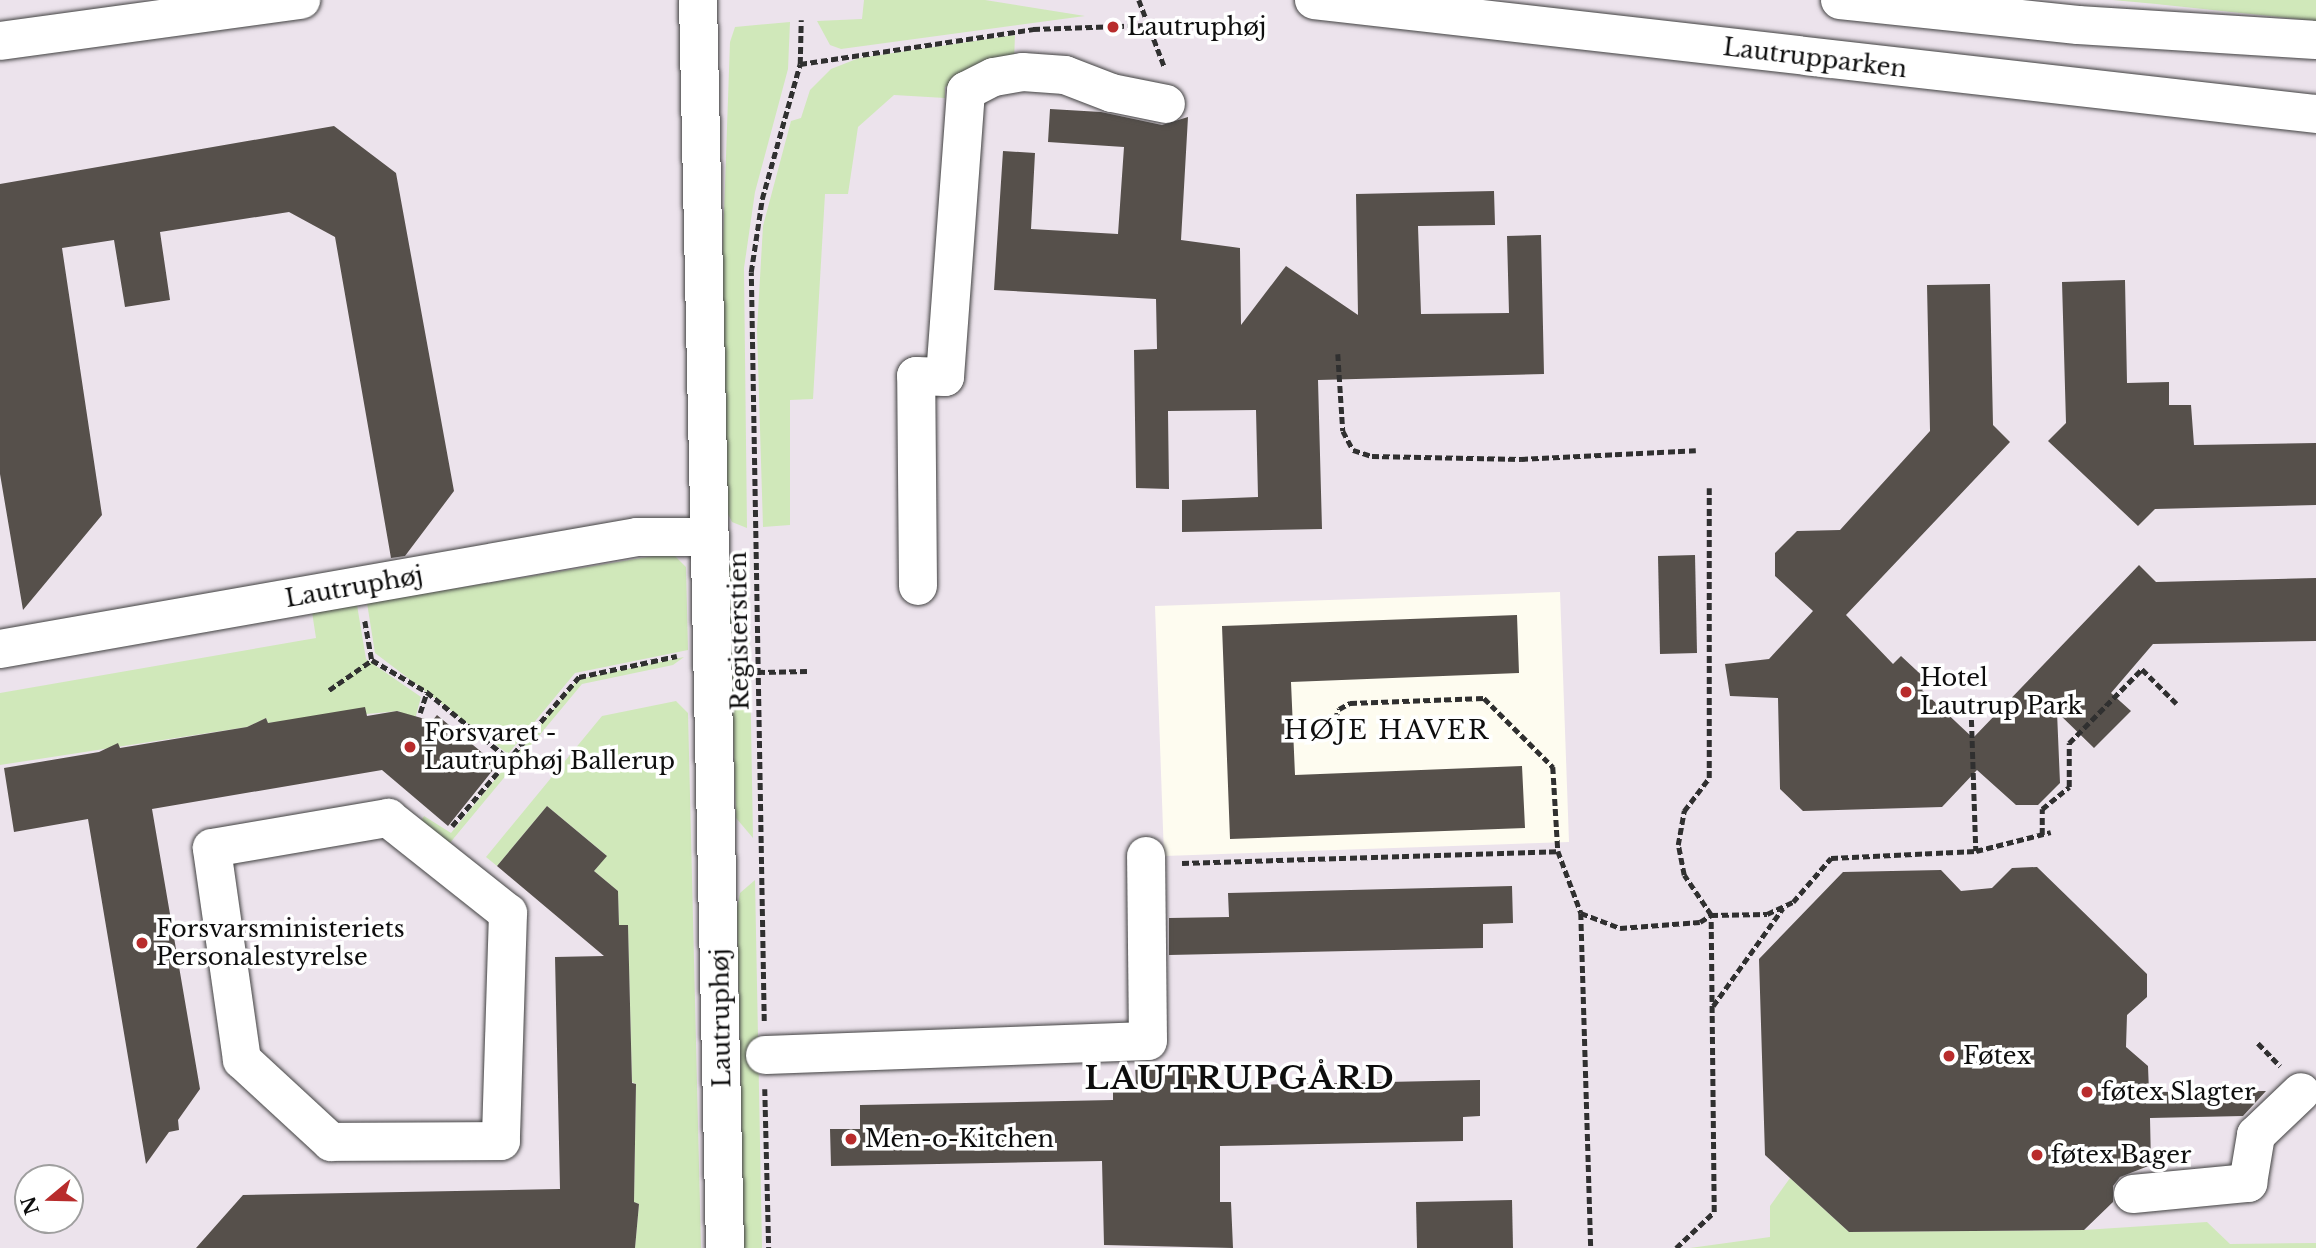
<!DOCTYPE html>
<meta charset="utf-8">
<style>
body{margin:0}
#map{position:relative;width:2316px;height:1248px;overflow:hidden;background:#fefcf0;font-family:"Libre Baskerville",serif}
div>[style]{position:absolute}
.industrial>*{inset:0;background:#ece3ec}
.green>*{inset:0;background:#d0e8ba}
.building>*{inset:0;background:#56504b}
.path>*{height:4.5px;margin-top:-2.25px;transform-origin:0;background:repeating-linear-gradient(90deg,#303030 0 7px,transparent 0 10.5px)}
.roads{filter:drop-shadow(0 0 2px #414141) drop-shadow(0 0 2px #414141)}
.minor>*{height:38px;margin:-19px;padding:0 19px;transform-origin:19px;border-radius:19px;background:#fff}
.dots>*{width:19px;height:19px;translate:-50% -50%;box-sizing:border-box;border:4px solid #fff;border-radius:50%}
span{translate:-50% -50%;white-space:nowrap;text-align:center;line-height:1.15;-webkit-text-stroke:7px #fff;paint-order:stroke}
.poi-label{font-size:24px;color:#0e0e0e}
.left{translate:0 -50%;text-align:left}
.street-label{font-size:24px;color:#0e0e0e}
.neighbourhood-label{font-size:26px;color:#0e0e0e;letter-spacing:2px}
.district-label{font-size:32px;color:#0e0e0e;font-weight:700;letter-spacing:2px}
.north{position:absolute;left:14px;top:1164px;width:70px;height:70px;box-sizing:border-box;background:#fff;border:2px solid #9f9f9f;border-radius:50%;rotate:251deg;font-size:19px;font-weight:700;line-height:28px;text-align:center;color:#0e0e0e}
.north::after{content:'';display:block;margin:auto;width:24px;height:32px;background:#b82c2c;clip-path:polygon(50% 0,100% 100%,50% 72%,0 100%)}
</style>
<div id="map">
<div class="industrial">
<i style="clip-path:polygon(evenodd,0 0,2316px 0,2316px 1248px,0 1248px,0 0,1560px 592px,1569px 842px,1164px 856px,1155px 606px,1560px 592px,0 0,28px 1178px,70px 1178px,70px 1220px,28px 1220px,28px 1178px)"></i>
</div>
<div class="green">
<i style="clip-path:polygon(864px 0,985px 0,1085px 16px,841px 49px,830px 45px,817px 21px,862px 19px)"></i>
<i style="clip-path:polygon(2113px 0,2316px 0,2316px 21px,2156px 4px)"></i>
<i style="clip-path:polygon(790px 22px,788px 69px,755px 192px,744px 268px,747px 528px,732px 522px,726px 510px,721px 299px,730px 42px,735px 27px)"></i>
<i style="clip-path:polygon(1015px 35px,1014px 61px,945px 87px,945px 98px,894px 95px,858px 127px,848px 194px,825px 194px,813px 399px,790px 400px,790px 525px,763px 527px,757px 330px,763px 226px,791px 121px,801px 118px,810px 90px,831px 69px,859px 58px)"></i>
<i style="clip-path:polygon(748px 552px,753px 838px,736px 818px,728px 571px,733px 559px)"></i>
<i style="clip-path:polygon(672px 553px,686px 567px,688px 650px,575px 673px,508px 754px,375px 653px,367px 603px)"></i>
<i style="clip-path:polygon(357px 605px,366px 659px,421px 697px,414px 723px,399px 711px,268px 723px,266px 718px,247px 727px,0 765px,0 693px,316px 638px,312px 612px)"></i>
<i style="clip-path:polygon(684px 657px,673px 665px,582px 684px,449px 844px,420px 823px,424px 816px,451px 833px,578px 679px)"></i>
<i style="clip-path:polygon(676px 701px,688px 713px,701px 1248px,635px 1248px,639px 1204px,634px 1202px,636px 1084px,632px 1082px,628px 926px,619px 925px,618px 891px,594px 871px,606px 855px,547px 806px,497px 866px,486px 857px,602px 716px)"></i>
<i style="clip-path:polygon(755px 880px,762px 1248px,744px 1248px,737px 908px,740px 893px)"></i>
<i style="clip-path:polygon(1790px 1178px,1849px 1232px,2084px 1230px,2207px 1222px,2230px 1244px,2316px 1243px,2316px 1248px,1690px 1248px,1770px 1237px,1770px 1206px)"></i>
</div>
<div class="building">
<i style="clip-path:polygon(1050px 109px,1101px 112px,1162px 125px,1188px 117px,1181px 240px,1240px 248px,1241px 325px,1286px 266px,1358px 315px,1356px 194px,1494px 191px,1495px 225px,1418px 226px,1421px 314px,1509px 313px,1507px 236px,1541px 235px,1544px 374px,1318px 380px,1322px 529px,1182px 532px,1182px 500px,1258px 497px,1256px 410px,1168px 411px,1169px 489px,1136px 488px,1134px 350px,1157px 349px,1156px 299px,994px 290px,1003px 151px,1035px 153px,1031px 229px,1118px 234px,1124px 147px,1048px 142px)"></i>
<i style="clip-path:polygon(334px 126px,396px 173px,454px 491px,405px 556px,391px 558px,335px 237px,289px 212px,160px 232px,170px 300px,125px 307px,114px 240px,62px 248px,102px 515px,23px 610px,0 474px,0 184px)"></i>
<i style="clip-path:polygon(2125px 280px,2127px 383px,2169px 382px,2169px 405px,2191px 405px,2194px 445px,2316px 443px,2316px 505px,2155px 509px,2138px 526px,2048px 441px,2066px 423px,2062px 282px)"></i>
<i style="clip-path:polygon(1990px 284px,1993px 425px,2010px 442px,1846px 615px,1893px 664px,1901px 656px,1930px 683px,1922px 690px,1973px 738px,2139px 565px,2156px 582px,2316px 578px,2316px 641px,2153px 644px,2111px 693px,2131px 711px,2094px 748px,2057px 712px,2060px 783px,2038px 805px,2016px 805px,1977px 770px,1942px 807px,1803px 811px,1780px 789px,1778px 698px,1730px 696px,1725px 664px,1769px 659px,1813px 611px,1775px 576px,1775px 553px,1797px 531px,1840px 530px,1930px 431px,1927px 285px)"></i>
<i style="clip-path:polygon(1695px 555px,1697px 653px,1660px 654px,1658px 556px)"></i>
<i style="clip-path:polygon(1517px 615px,1519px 673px,1291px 682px,1295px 775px,1522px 766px,1525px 828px,1230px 839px,1222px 626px)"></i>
<i style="clip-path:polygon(365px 707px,367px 716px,397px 711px,432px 721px,437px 715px,497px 765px,448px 826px,382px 770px,152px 809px,200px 1089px,178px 1120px,179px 1130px,169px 1132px,146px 1164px,88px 819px,14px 832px,4px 768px,99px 752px,118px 743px,120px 748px,247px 727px,266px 718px,268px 723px)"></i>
<i style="clip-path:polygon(547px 806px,607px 856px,594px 871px,618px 891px,619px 925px,628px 925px,632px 1083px,636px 1084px,634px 1202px,639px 1204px,635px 1248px,196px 1248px,243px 1195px,560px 1189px,555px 957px,604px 956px,497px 866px)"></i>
<i style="clip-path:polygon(2037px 867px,2147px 974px,2147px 997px,2127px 1015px,2126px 1047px,2148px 1066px,2149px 1092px,2266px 1091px,2243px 1116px,2150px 1118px,2151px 1165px,2120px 1177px,2113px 1186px,2113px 1202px,2084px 1230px,1849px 1232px,1765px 1155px,1759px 959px,1843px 872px,1941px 870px,1961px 891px,1992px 888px,2012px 868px)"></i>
<i style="clip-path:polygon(1512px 886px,1513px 923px,1483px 924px,1483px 948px,1169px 955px,1169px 918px,1229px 917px,1228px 893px)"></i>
<i style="clip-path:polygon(1198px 1062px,1199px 1086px,1480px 1080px,1480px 1116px,1463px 1117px,1463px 1141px,1220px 1146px,1220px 1202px,1231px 1202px,1233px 1248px,1104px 1245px,1102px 1161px,831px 1166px,830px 1129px,860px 1129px,860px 1105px,1113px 1100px,1113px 1087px,1136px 1086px,1135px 1063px)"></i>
<i style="clip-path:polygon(1512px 1200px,1513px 1248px,1417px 1248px,1416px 1202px)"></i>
</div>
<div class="path">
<i style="left:1139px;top:0;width:73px;rotate:69.1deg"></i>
<i style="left:800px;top:64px;width:236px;rotate:-8.5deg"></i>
<i style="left:1033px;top:29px;width:116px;rotate:-2deg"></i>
<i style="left:1338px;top:354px;width:77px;rotate:86.3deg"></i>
<i style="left:1343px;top:431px;width:21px;rotate:62deg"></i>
<i style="left:1353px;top:450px;width:20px;rotate:18deg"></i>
<i style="left:1372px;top:456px;width:149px;rotate:1.2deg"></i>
<i style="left:1521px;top:459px;width:175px;rotate:-2.9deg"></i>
<i style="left:365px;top:621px;width:40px;rotate:80deg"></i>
<i style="left:372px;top:660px;width:64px;rotate:30.2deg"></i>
<i style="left:427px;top:692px;width:106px;rotate:39.3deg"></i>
<i style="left:758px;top:672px;width:49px;rotate:-1.2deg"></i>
<i style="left:329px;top:690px;width:52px;rotate:-34.9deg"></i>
<i style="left:1971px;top:699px;width:152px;rotate:88.1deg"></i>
<i style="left:420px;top:713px;width:22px;rotate:-72deg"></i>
<i style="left:1330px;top:729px;width:22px;rotate:-66deg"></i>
<i style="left:1339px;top:709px;width:13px;rotate:-29deg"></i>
<i style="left:1350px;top:703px;width:134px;rotate:-2.1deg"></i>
<i style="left:1484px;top:698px;width:98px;rotate:45deg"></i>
<i style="left:1553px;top:767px;width:84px;rotate:86.6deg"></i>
<i style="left:452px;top:826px;width:196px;rotate:-49.6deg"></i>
<i style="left:579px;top:677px;width:100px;rotate:-12.1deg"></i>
<i style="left:2042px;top:835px;width:26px;rotate:-90deg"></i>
<i style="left:2042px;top:809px;width:35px;rotate:-39deg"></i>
<i style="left:2069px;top:787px;width:44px;rotate:-90deg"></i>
<i style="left:2069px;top:743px;width:104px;rotate:-45.4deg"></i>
<i style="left:2142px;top:669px;width:49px;rotate:45deg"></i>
<i style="left:1182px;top:863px;width:376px;rotate:-1.8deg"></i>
<i style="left:1558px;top:851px;width:66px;rotate:69.6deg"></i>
<i style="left:1581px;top:913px;width:335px;rotate:88.3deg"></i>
<i style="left:1581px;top:913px;width:42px;rotate:21deg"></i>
<i style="left:1620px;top:928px;width:80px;rotate:-4.3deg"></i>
<i style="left:1700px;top:922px;width:13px;rotate:-32deg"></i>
<i style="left:1711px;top:915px;width:56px;rotate:-1deg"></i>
<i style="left:1767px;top:914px;width:29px;rotate:-25deg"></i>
<i style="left:1793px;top:902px;width:58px;rotate:-49.2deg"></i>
<i style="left:1831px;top:858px;width:145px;rotate:-2.8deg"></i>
<i style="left:1976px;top:851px;width:77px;rotate:-14.2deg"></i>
<i style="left:1713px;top:1006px;width:120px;rotate:-54.5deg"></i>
<i style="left:764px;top:1021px;width:749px;rotate:-90.99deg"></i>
<i style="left:751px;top:272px;width:74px;rotate:-81.4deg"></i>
<i style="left:762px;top:199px;width:140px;rotate:-74.3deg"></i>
<i style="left:800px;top:64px;width:44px;rotate:-88.7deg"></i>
<i style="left:2258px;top:1043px;width:32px;rotate:46deg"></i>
<i style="left:765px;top:1089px;width:159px;rotate:88.6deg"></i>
<i style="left:1676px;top:1248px;width:52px;rotate:-43.5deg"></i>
<i style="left:1714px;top:1212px;width:297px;rotate:-90.6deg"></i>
<i style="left:1711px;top:915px;width:48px;rotate:-124deg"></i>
<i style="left:1684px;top:875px;width:31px;rotate:-101deg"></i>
<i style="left:1678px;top:845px;width:35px;rotate:-80deg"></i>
<i style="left:1684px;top:811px;width:41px;rotate:-52.9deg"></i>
<i style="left:1709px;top:778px;width:290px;rotate:-90deg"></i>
</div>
<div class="roads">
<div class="minor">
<i style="left:698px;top:0;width:1248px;rotate:88.76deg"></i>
<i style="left:1314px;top:0;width:1008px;rotate:6.49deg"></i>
<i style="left:1840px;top:0;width:239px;rotate:6deg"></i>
<i style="left:2078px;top:25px;width:238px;rotate:3.6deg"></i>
<i style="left:0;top:41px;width:304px;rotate:-7.8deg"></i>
<i style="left:918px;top:586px;width:210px;rotate:-90.5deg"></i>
<i style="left:916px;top:376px;width:29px;rotate:2deg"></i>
<i style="left:945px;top:377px;width:287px;rotate:-85.8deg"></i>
<i style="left:966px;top:91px;width:31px;rotate:-27deg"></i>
<i style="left:994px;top:77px;width:29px;rotate:-10deg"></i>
<i style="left:1023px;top:72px;width:42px;rotate:4.1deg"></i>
<i style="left:1065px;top:75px;width:50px;rotate:21deg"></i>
<i style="left:1112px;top:93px;width:55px;rotate:11.5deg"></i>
<i style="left:0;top:649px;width:647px;rotate:-9.97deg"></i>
<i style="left:637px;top:537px;width:73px"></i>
<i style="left:388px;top:818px;width:153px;rotate:38.4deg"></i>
<i style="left:508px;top:913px;width:228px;rotate:91.8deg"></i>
<i style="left:501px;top:1141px;width:170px;rotate:179.7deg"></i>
<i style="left:331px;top:1142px;width:121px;rotate:-137.3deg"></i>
<i style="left:242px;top:1060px;width:214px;rotate:-98.1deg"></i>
<i style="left:212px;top:848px;width:179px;rotate:-9.7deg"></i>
<i style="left:765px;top:1055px;width:383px;rotate:-2.1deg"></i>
<i style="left:1148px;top:1041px;width:185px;rotate:-90.6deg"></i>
<i style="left:2133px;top:1194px;width:116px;rotate:-5.5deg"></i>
<i style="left:2248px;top:1183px;width:49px;rotate:-80.5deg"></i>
<i style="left:2256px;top:1135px;width:62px;rotate:-43.7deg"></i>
</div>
</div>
<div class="dots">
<i style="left:1113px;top:27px;background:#b82c2c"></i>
<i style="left:1906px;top:692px;background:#b82c2c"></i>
<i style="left:410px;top:747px;background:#b82c2c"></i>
<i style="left:142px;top:943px;background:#b82c2c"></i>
<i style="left:1949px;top:1056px;background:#b82c2c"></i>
<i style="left:2087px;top:1092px;background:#b82c2c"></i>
<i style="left:851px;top:1139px;background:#b82c2c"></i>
<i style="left:2037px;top:1155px;background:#b82c2c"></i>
</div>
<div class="poi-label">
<span class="left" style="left:1127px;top:27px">Lautruphøj</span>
<span class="left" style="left:1920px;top:692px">Hotel<br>Lautrup Park</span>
<span class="left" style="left:424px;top:747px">Forsvaret -<br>Lautruphøj Ballerup</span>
<span class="left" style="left:156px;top:943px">Forsvarsministeriets<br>Personalestyrelse</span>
<span class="left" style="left:1963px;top:1056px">Føtex</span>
<span class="left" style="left:2101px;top:1092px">føtex Slagter</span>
<span class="left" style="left:865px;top:1139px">Men-o-Kitchen</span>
<span class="left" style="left:2051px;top:1155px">føtex Bager</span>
</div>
<div class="street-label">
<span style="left:1815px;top:58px;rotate:7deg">Lautrupparken</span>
<span style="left:354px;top:587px;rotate:-10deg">Lautruphøj</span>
<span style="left:739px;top:631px;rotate:-91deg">Registerstien</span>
<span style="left:721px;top:1018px;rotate:-91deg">Lautruphøj</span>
</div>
<div class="neighbourhood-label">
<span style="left:1387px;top:731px">HØJE HAVER</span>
</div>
<div class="district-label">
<span style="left:1240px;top:1078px">LAUTRUPGÅRD</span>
</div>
<div class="north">N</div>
</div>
